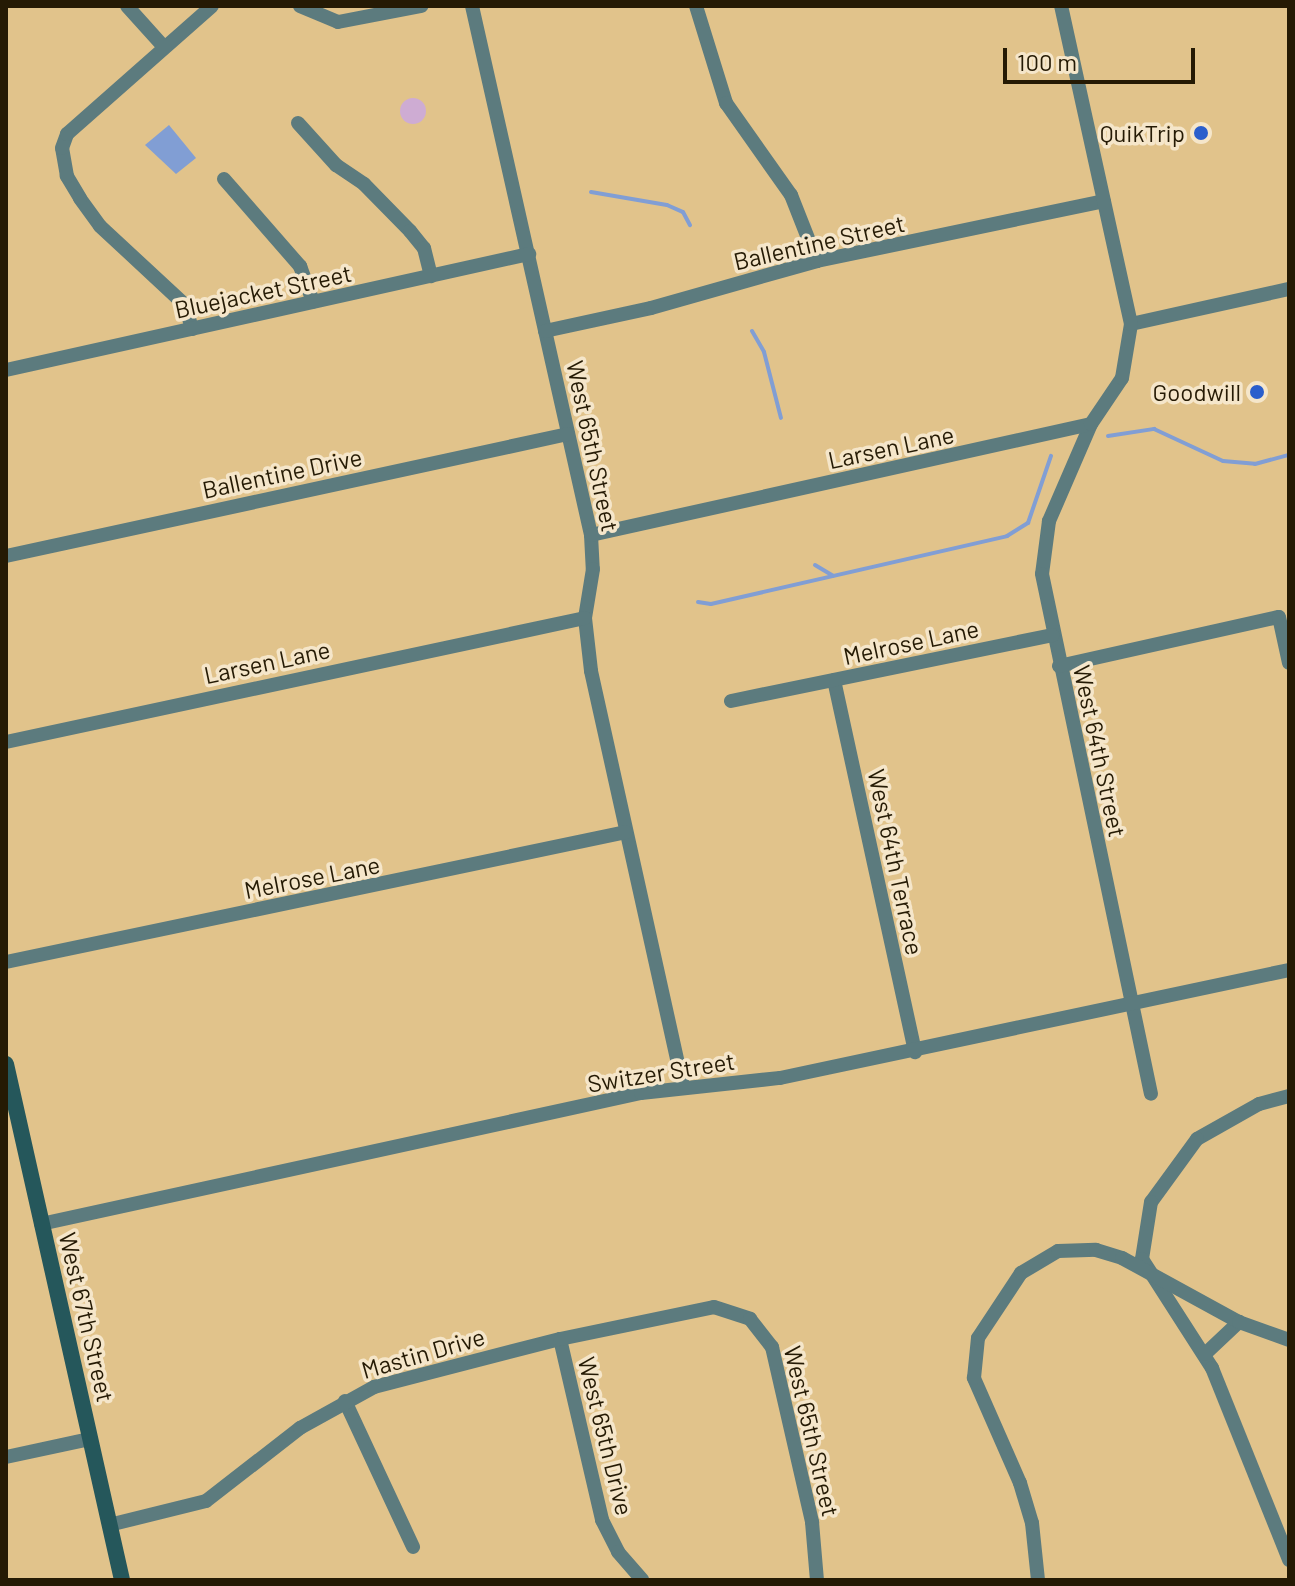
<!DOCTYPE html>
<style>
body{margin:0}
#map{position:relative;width:1295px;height:1586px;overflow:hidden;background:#e1c38b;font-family:Barlow,sans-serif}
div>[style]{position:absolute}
.green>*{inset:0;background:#ceacd3}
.round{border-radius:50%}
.water>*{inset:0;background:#819ed4}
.stream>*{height:4px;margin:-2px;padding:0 2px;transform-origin:2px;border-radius:2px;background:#819ed4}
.street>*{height:14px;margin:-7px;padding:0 7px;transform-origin:7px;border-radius:7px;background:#5c7b7e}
.secondary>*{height:16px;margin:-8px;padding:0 8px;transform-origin:8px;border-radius:8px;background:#25575b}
.dots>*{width:22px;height:22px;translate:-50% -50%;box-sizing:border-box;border:4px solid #f5e6ca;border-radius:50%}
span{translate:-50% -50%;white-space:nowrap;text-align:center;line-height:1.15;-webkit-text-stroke:7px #f5e6ca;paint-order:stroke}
.poi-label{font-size:24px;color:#251a04}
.right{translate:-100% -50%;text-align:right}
.street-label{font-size:24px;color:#251a04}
.frame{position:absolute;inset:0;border:8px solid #251a04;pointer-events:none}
.scale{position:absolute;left:1003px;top:48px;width:192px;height:36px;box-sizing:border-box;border:4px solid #251a04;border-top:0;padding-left:10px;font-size:24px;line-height:28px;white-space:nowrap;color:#251a04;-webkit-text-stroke:6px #f5e6ca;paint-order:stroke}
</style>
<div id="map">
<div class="green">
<i class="round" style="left:400px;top:98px;width:26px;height:26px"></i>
</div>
<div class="water">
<i style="clip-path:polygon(169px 125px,196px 158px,176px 174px,145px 145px)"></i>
</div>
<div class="stream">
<i style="left:591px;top:192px;width:77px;rotate:9.7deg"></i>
<i style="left:667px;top:205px;width:17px;rotate:24deg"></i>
<i style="left:683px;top:212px;width:15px;rotate:62deg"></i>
<i style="left:752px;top:331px;width:24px;rotate:60deg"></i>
<i style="left:764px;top:352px;width:68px;rotate:75.6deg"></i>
<i style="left:1108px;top:436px;width:47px;rotate:-8.7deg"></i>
<i style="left:1154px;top:429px;width:76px;rotate:24.9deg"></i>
<i style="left:1223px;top:461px;width:32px;rotate:5deg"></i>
<i style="left:1255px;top:464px;width:35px;rotate:-15deg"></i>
<i style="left:815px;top:565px;width:21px;rotate:31deg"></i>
<i style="left:698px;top:602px;width:13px;rotate:9deg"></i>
<i style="left:711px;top:604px;width:304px;rotate:-12.9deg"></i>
<i style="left:1007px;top:536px;width:25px;rotate:-32deg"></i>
<i style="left:1028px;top:523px;width:71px;rotate:-71.1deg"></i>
</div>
<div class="street">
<i style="left:127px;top:6px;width:54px;rotate:48deg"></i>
<i style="left:300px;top:6px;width:41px;rotate:22.8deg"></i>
<i style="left:338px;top:22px;width:85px;rotate:-10.9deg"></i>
<i style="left:472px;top:6px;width:542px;rotate:77.32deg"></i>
<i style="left:591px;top:535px;width:34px;rotate:87deg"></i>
<i style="left:593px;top:569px;width:50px;rotate:99.3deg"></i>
<i style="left:585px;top:618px;width:53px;rotate:83.5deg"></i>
<i style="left:591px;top:671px;width:424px;rotate:77.5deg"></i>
<i style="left:696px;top:6px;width:102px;rotate:72.8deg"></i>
<i style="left:726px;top:103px;width:113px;rotate:54.8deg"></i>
<i style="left:791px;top:195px;width:71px;rotate:68.5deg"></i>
<i style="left:298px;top:123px;width:57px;rotate:47.9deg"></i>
<i style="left:336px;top:165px;width:34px;rotate:34deg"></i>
<i style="left:364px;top:184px;width:66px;rotate:45.6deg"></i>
<i style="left:410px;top:231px;width:22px;rotate:51deg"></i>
<i style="left:424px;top:248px;width:29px;rotate:76deg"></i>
<i style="left:224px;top:179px;width:116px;rotate:48.9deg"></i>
<i style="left:300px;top:266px;width:38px;rotate:70deg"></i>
<i style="left:1131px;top:324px;width:162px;rotate:-12.5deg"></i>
<i style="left:192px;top:329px;width:25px;rotate:-106deg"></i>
<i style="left:185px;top:305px;width:116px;rotate:-137.1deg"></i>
<i style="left:100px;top:226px;width:34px;rotate:-126deg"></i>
<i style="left:80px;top:198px;width:26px;rotate:-121deg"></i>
<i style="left:67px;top:176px;width:28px;rotate:-100deg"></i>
<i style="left:62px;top:148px;width:15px;rotate:-70deg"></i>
<i style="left:67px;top:134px;width:193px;rotate:-41.4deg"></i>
<i style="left:545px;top:331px;width:108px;rotate:-12.2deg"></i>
<i style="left:651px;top:308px;width:173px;rotate:-15.8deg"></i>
<i style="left:817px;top:261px;width:293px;rotate:-11.8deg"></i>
<i style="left:6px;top:370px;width:536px;rotate:-12.51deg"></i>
<i style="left:1091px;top:424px;width:106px;rotate:113.4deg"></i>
<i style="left:1049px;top:521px;width:53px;rotate:97.5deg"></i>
<i style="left:1042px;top:574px;width:531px;rotate:78.16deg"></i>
<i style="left:591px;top:535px;width:512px;rotate:-12.52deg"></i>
<i style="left:1091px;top:424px;width:55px;rotate:-56deg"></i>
<i style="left:1122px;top:378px;width:55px;rotate:-80.5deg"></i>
<i style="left:1131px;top:324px;width:326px;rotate:-102.4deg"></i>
<i style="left:6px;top:556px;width:575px;rotate:-12.25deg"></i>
<i style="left:1059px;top:666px;width:225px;rotate:-12.6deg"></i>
<i style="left:1279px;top:617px;width:47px;rotate:77.7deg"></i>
<i style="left:834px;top:680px;width:381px;rotate:77.7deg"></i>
<i style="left:731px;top:701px;width:328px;rotate:-11.6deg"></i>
<i style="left:6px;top:742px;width:592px;rotate:-12.09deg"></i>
<i style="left:6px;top:962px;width:633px;rotate:-11.84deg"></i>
<i style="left:1289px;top:1096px;width:31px;rotate:165deg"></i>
<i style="left:1259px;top:1104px;width:71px;rotate:150.6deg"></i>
<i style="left:1197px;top:1139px;width:78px;rotate:126.1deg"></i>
<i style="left:1151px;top:1202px;width:58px;rotate:99deg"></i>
<i style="left:1142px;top:1259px;width:130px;rotate:57.3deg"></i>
<i style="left:1212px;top:1368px;width:207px;rotate:68.1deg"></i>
<i style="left:41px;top:1224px;width:614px;rotate:-12.32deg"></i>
<i style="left:641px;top:1093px;width:140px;rotate:-6.2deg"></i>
<i style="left:780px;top:1078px;width:520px;rotate:-11.98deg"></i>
<i style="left:560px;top:1339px;width:186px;rotate:76.9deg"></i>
<i style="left:602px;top:1520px;width:36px;rotate:63deg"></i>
<i style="left:618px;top:1552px;width:37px;rotate:49deg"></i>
<i style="left:1205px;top:1354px;width:47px;rotate:-43.3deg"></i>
<i style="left:345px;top:1401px;width:161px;rotate:65deg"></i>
<i style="left:6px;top:1457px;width:85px;rotate:-12.2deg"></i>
<i style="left:109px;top:1525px;width:100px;rotate:-13.9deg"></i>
<i style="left:206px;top:1501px;width:119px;rotate:-37.8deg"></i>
<i style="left:300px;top:1428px;width:85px;rotate:-29deg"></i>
<i style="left:374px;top:1387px;width:192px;rotate:-14.5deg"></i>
<i style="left:560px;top:1339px;width:157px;rotate:-11.7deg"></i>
<i style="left:714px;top:1307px;width:38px;rotate:18deg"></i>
<i style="left:750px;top:1319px;width:36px;rotate:52deg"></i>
<i style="left:772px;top:1347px;width:180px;rotate:77.1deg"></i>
<i style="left:812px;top:1522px;width:58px;rotate:85.1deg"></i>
<i style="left:1038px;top:1580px;width:57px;rotate:-96deg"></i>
<i style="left:1032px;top:1523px;width:42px;rotate:-106.7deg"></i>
<i style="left:1020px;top:1483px;width:115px;rotate:-113.7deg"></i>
<i style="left:974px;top:1378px;width:40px;rotate:-84.3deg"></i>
<i style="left:978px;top:1338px;width:78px;rotate:-56.5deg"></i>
<i style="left:1021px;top:1273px;width:43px;rotate:-30.7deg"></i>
<i style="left:1058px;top:1251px;width:38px;rotate:-2deg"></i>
<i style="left:1096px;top:1250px;width:27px;rotate:17deg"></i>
<i style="left:1122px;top:1258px;width:133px;rotate:28.7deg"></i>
<i style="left:1239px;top:1322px;width:53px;rotate:19.8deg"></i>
</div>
<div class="secondary">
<i style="left:6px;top:1064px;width:529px;rotate:77.33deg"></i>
</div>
<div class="dots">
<i style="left:1201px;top:133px;background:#2a5ecc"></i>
<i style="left:1257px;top:392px;background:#2a5ecc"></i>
</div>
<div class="poi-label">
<span class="right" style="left:1185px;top:133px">QuikTrip</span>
<span class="right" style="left:1241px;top:392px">Goodwill</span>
</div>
<div class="street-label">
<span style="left:819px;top:242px;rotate:-13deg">Ballentine Street</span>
<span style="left:263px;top:291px;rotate:-12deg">Bluejacket Street</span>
<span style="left:593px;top:446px;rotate:78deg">West 65th Street</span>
<span style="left:891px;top:447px;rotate:-12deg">Larsen Lane</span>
<span style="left:282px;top:473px;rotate:-12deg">Ballentine Drive</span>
<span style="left:911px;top:642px;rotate:-12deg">Melrose Lane</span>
<span style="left:267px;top:662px;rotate:-12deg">Larsen Lane</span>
<span style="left:1100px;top:751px;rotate:78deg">West 64th Street</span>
<span style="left:896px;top:862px;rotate:78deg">West 64th Terrace</span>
<span style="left:312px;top:877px;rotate:-11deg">Melrose Lane</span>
<span style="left:661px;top:1072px;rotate:-9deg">Switzer Street</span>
<span style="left:87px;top:1317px;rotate:77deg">West 67th Street</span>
<span style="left:423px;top:1353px;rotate:-16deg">Mastin Drive</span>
<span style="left:812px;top:1431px;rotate:77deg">West 65th Street</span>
<span style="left:606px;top:1436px;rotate:76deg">West 65th Drive</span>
</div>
<div class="frame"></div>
<div class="scale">100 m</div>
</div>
